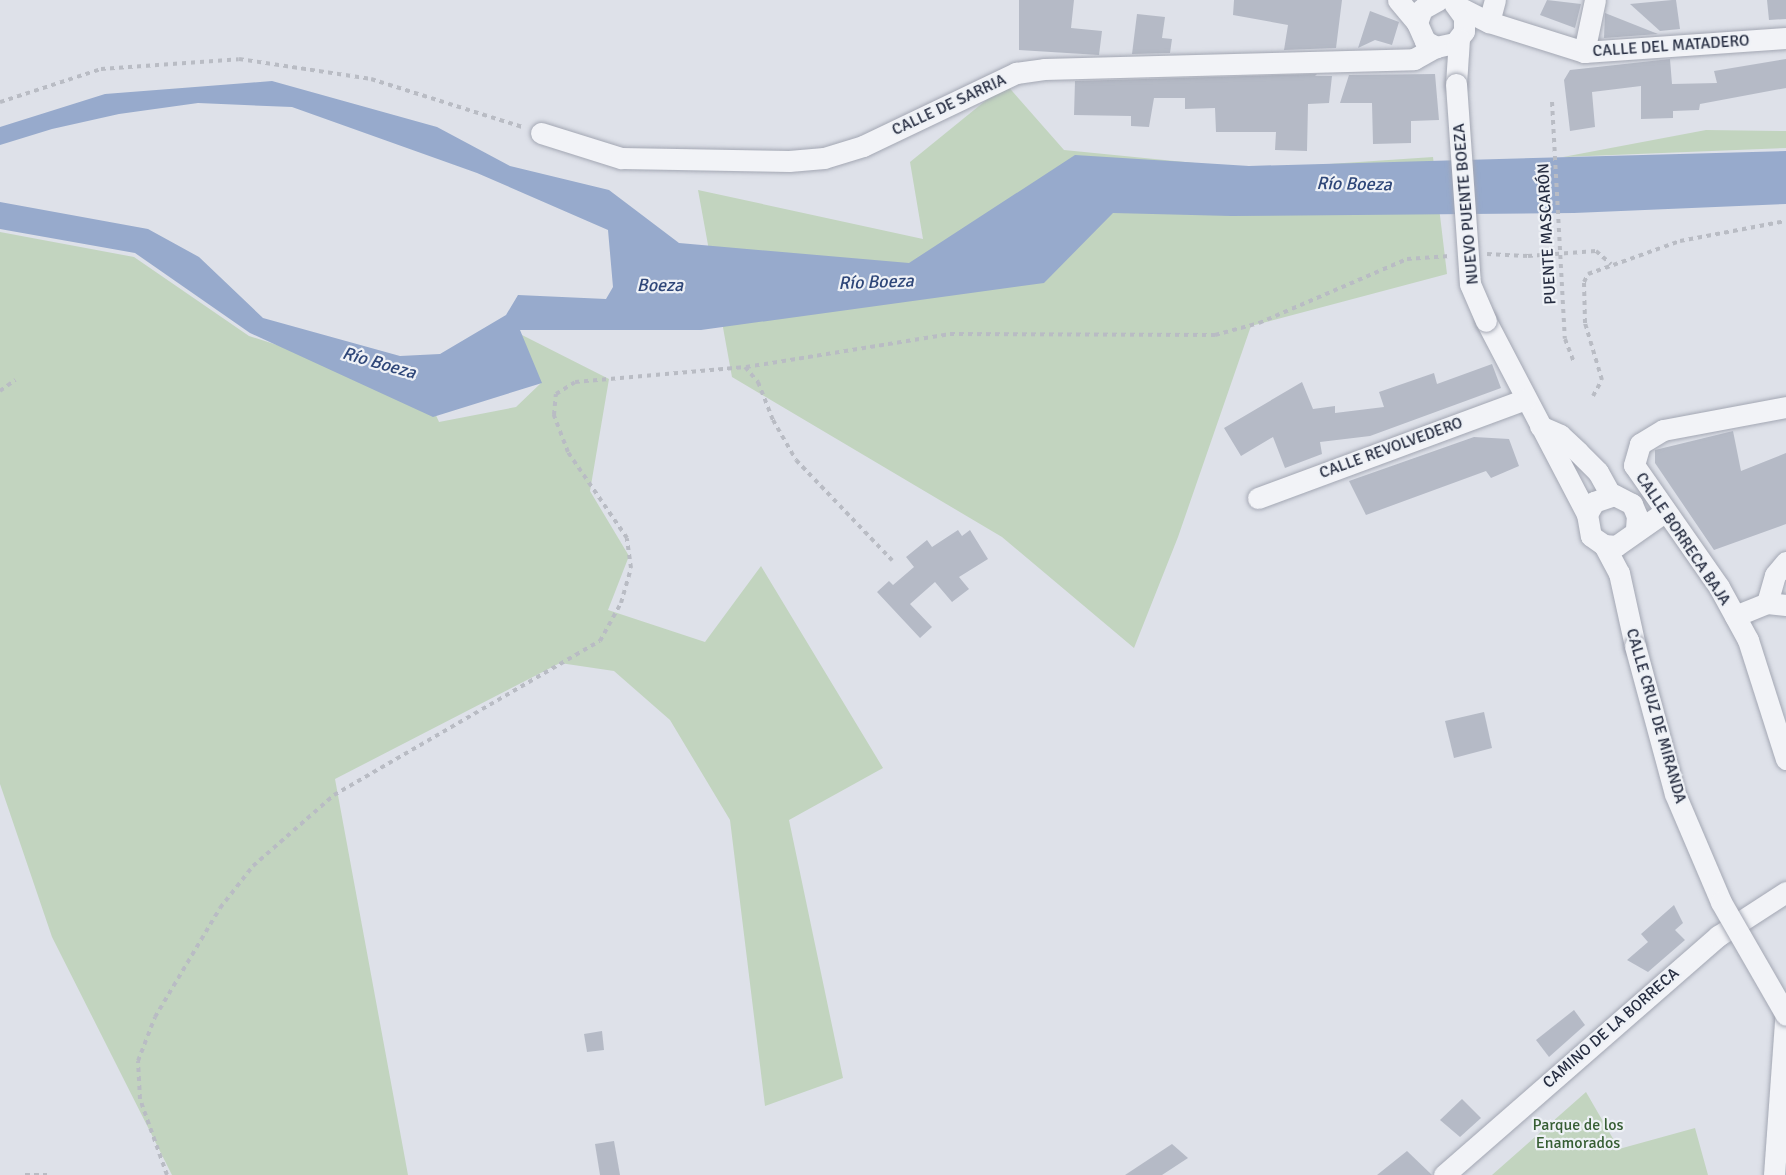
<!DOCTYPE html>
<meta charset="utf-8">
<style>
body{margin:0}
#map{position:relative;width:1786px;height:1175px;overflow:hidden;background:#dee1e9;font-family:Signika,sans-serif}
div>[style]{position:absolute}
.green>*{inset:0;background:#c2d4bf}
.water>*{inset:0;background:#97aacc}
.building>*{inset:0;background:#b5bac6}
.path>*{height:4px;margin-top:-2px;transform-origin:0;background:repeating-linear-gradient(90deg,#b9bcc4 0 4.5px,transparent 0 9px)}
.roads{filter:drop-shadow(0 0 2px #a3a7b3) drop-shadow(0 0 2px #a3a7b3)}
.minor>*{height:21px;margin:-10.5px;padding:0 10.5px;transform-origin:10.5px;border-radius:10.5px;background:#f2f3f7}
.path-bridge>*{height:4px;margin-top:-2px;transform-origin:0;background:repeating-linear-gradient(90deg,#b9bcc4 0 4.5px,transparent 0 9px)}
.bridges{filter:drop-shadow(0 0 2px #a3a7b3) drop-shadow(0 0 2px #a3a7b3)}
.minor-bridge>*{height:21px;margin:-10.5px;padding:0 10.5px;transform-origin:10.5px;border-radius:10.5px;background:#f2f3f7}
span{translate:-50% -50%;white-space:nowrap;text-align:center;line-height:1.15;-webkit-text-stroke:4.5px #eef1f6;paint-order:stroke}
.street-label{font-size:16px;color:#262d41}
.park-label{font-size:16px;color:#365e33}
.water-label{font-size:18px;color:#2e4678;font-style:italic}
</style>
<div id="map">
<div class="green">
<i style="clip-path:polygon(1006px 84px,1064px 150px,1255px 169px,1433px 157px,1447px 274px,1251px 326px,1178px 537px,1134px 648px,1002px 537px,732px 377px,698px 190px,923px 239px,910px 162px)"></i>
<i style="clip-path:polygon(1706px 130px,1786px 131px,1786px 148px,1563px 157px)"></i>
<i style="clip-path:polygon(0 232px,134px 257px,249px 336px,426px 393px,439px 422px,516px 407px,541px 383px,520px 334px,609px 379px,590px 491px,629px 556px,608px 610px,705px 642px,761px 566px,883px 768px,789px 820px,843px 1078px,765px 1106px,730px 820px,670px 720px,614px 671px,560px 663px,335px 779px,408px 1175px,172px 1175px,52px 937px,0 784px)"></i>
<i style="clip-path:polygon(1586px 1092px,1619px 1149px,1695px 1128px,1708px 1175px,1492px 1175px)"></i>
</div>
<div class="water">
<i style="clip-path:polygon(272px 81px,437px 127px,510px 166px,609px 190px,679px 243px,909px 263px,1075px 155px,1249px 166px,1786px 151px,1786px 204px,1574px 213px,1231px 216px,1113px 213px,1044px 283px,701px 330px,520px 330px,542px 383px,433px 417px,250px 333px,135px 253px,0 229px,0 202px,148px 229px,199px 257px,263px 318px,400px 356px,440px 354px,506px 315px,518px 295px,606px 299px,613px 287px,608px 230px,477px 173px,292px 107px,198px 103px,119px 114px,52px 129px,0 145px,0 127px,105px 94px)"></i>
</div>
<div class="building">
<i style="clip-path:polygon(1019px 0,1074px 0,1071px 28px,1102px 31px,1099px 55px,1019px 50px)"></i>
<i style="clip-path:polygon(1234px 0,1342px 0,1336px 48px,1284px 50px,1288px 25px,1233px 15px)"></i>
<i style="clip-path:polygon(1547px 0,1581px 4px,1575px 28px,1540px 15px)"></i>
<i style="clip-path:polygon(1672px 0,1676px 0,1680px 29px,1660px 31px,1630px 4px)"></i>
<i style="clip-path:polygon(1767px 0,1786px 0,1786px 19px,1769px 20px)"></i>
<i style="clip-path:polygon(1370px 11px,1399px 22px,1392px 45px,1375px 40px,1358px 48px)"></i>
<i style="clip-path:polygon(1605px 13px,1658px 34px,1604px 38px)"></i>
<i style="clip-path:polygon(1137px 14px,1165px 17px,1162px 38px,1172px 39px,1170px 53px,1132px 54px)"></i>
<i style="clip-path:polygon(1670px 59px,1672px 84px,1717px 83px,1714px 71px,1786px 59px,1786px 88px,1700px 104px,1699px 110px,1673px 111px,1673px 118px,1641px 119px,1641px 86px,1592px 92px,1595px 127px,1570px 131px,1564px 80px,1570px 70px)"></i>
<i style="clip-path:polygon(1317px 74px,1315px 76px,1332px 76px,1329px 103px,1308px 104px,1307px 151px,1275px 150px,1276px 132px,1216px 132px,1215px 108px,1185px 109px,1185px 98px,1154px 98px,1149px 127px,1131px 126px,1131px 116px,1074px 115px,1075px 81px)"></i>
<i style="clip-path:polygon(1435px 74px,1439px 120px,1411px 121px,1411px 143px,1373px 144px,1372px 103px,1340px 103px,1349px 75px)"></i>
<i style="clip-path:polygon(1492px 364px,1501px 388px,1370px 436px,1320px 442px,1322px 454px,1285px 468px,1273px 437px,1241px 456px,1224px 428px,1302px 382px,1313px 409px,1335px 406px,1335px 413px,1384px 407px,1379px 392px,1434px 373px,1437px 384px)"></i>
<i style="clip-path:polygon(1733px 431px,1741px 471px,1786px 453px,1786px 524px,1714px 550px,1655px 463px,1655px 450px)"></i>
<i style="clip-path:polygon(1474px 437px,1509px 439px,1519px 466px,1491px 478px,1486px 471px,1366px 515px,1349px 481px)"></i>
<i style="clip-path:polygon(958px 530px,962px 536px,970px 530px,988px 559px,959px 577px,969px 589px,952px 602px,935px 582px,910px 604px,932px 627px,920px 638px,877px 592px,889px 581px,893px 585px,914px 567px,906px 557px,927px 540px,932px 547px)"></i>
<i style="clip-path:polygon(1484px 712px,1492px 748px,1454px 758px,1445px 721px)"></i>
<i style="clip-path:polygon(1674px 905px,1683px 923px,1675px 930px,1685px 940px,1648px 972px,1627px 960px,1648px 942px,1641px 934px)"></i>
<i style="clip-path:polygon(1574px 1010px,1585px 1025px,1549px 1057px,1536px 1040px)"></i>
<i style="clip-path:polygon(602px 1031px,604px 1050px,587px 1052px,584px 1034px)"></i>
<i style="clip-path:polygon(1462px 1099px,1481px 1118px,1460px 1137px,1440px 1120px)"></i>
<i style="clip-path:polygon(614px 1141px,620px 1175px,600px 1175px,595px 1144px)"></i>
<i style="clip-path:polygon(1172px 1144px,1188px 1158px,1162px 1175px,1125px 1175px)"></i>
<i style="clip-path:polygon(1407px 1151px,1432px 1175px,1377px 1175px)"></i>
</div>
<div class="path">
<i style="left:0;top:102px;width:106px;rotate:-18.1deg"></i>
<i style="left:101px;top:69px;width:138px;rotate:-4.1deg"></i>
<i style="left:239px;top:59px;width:134px;rotate:8.6deg"></i>
<i style="left:371px;top:79px;width:158px;rotate:17.6deg"></i>
<i style="left:1487px;top:254px;width:41px;rotate:2.8deg"></i>
<i style="left:1528px;top:256px;width:68px;rotate:-4.2deg"></i>
<i style="left:1596px;top:251px;width:20px;rotate:41deg"></i>
<i style="left:746px;top:367px;width:207px;rotate:-9.2deg"></i>
<i style="left:950px;top:334px;width:265px;rotate:0.2deg"></i>
<i style="left:1215px;top:335px;width:46px;rotate:-15.3deg"></i>
<i style="left:1259px;top:323px;width:161px;rotate:-23.4deg"></i>
<i style="left:1407px;top:259px;width:43px;rotate:-4deg"></i>
<i style="left:0;top:391px;width:19px;rotate:-36deg"></i>
<i style="left:1593px;top:396px;width:18px;rotate:-61deg"></i>
<i style="left:1602px;top:380px;width:59px;rotate:-106.6deg"></i>
<i style="left:1585px;top:323px;width:41px;rotate:-91.4deg"></i>
<i style="left:1584px;top:282px;width:9px;rotate:-63deg"></i>
<i style="left:1588px;top:274px;width:98px;rotate:-19.7deg"></i>
<i style="left:1680px;top:241px;width:108px;rotate:-10.7deg"></i>
<i style="left:25px;top:1175px;width:25px"></i>
<i style="left:167px;top:1175px;width:81px;rotate:-109.6deg"></i>
<i style="left:140px;top:1099px;width:38px;rotate:-93deg"></i>
<i style="left:138px;top:1061px;width:47px;rotate:-68.9deg"></i>
<i style="left:155px;top:1017px;width:127px;rotate:-59.2deg"></i>
<i style="left:220px;top:908px;width:53px;rotate:-51.8deg"></i>
<i style="left:253px;top:866px;width:108px;rotate:-41.2deg"></i>
<i style="left:334px;top:795px;width:307px;rotate:-30.1deg"></i>
<i style="left:600px;top:641px;width:43px;rotate:-61.1deg"></i>
<i style="left:621px;top:603px;width:36px;rotate:-74deg"></i>
<i style="left:631px;top:568px;width:30px;rotate:-98deg"></i>
<i style="left:627px;top:538px;width:104px;rotate:-124.5deg"></i>
<i style="left:568px;top:452px;width:40px;rotate:-111deg"></i>
<i style="left:554px;top:415px;width:21px;rotate:-85deg"></i>
<i style="left:556px;top:394px;width:22px;rotate:-32deg"></i>
<i style="left:575px;top:382px;width:171px;rotate:-5deg"></i>
<i style="left:745px;top:367px;width:20px;rotate:49deg"></i>
<i style="left:758px;top:382px;width:41px;rotate:68.5deg"></i>
<i style="left:773px;top:420px;width:46px;rotate:60.1deg"></i>
<i style="left:796px;top:460px;width:139px;rotate:46.2deg"></i>
</div>
<div class="roads">
<div class="minor">
<i style="left:1398px;top:0;width:30px;rotate:50deg"></i>
<i style="left:1438px;top:0;width:18px;rotate:151deg"></i>
<i style="left:1422px;top:9px;width:15px;rotate:110deg"></i>
<i style="left:1417px;top:23px;width:20px;rotate:66deg"></i>
<i style="left:1425px;top:41px;width:13px;rotate:29deg"></i>
<i style="left:1436px;top:47px;width:19px;rotate:-12deg"></i>
<i style="left:1455px;top:43px;width:15px;rotate:-53deg"></i>
<i style="left:1464px;top:31px;width:14px;rotate:-90deg"></i>
<i style="left:1464px;top:17px;width:17px;rotate:-126deg"></i>
<i style="left:1457px;top:6px;width:36px;rotate:27deg"></i>
<i style="left:1489px;top:22px;width:100px;rotate:17.5deg"></i>
<i style="left:1584px;top:52px;width:202px;rotate:-4deg"></i>
<i style="left:1489px;top:22px;width:23px;rotate:-75deg"></i>
<i style="left:1584px;top:52px;width:53px;rotate:-78.1deg"></i>
<i style="left:1456px;top:84px;width:45px;rotate:-86.2deg"></i>
<i style="left:541px;top:133px;width:84px;rotate:17.4deg"></i>
<i style="left:621px;top:158px;width:168px;rotate:1deg"></i>
<i style="left:789px;top:161px;width:35px;rotate:-5deg"></i>
<i style="left:824px;top:158px;width:41px;rotate:-17.1deg"></i>
<i style="left:863px;top:146px;width:170px;rotate:-25.5deg"></i>
<i style="left:1016px;top:73px;width:28px;rotate:-8deg"></i>
<i style="left:1044px;top:69px;width:370px;rotate:-1.5deg"></i>
<i style="left:1414px;top:59px;width:25px;rotate:-29deg"></i>
<i style="left:1486px;top:321px;width:218px;rotate:62.4deg"></i>
<i style="left:1786px;top:407px;width:125px;rotate:169.4deg"></i>
<i style="left:1663px;top:430px;width:27px;rotate:149deg"></i>
<i style="left:1640px;top:444px;width:22px;rotate:106deg"></i>
<i style="left:1634px;top:465px;width:149px;rotate:55.1deg"></i>
<i style="left:1719px;top:587px;width:60px;rotate:61.3deg"></i>
<i style="left:1748px;top:640px;width:125px;rotate:72.3deg"></i>
<i style="left:1540px;top:426px;width:22px;rotate:24deg"></i>
<i style="left:1560px;top:435px;width:25px;rotate:43deg"></i>
<i style="left:1578px;top:452px;width:28px;rotate:45deg"></i>
<i style="left:1598px;top:472px;width:26px;rotate:61deg"></i>
<i style="left:1258px;top:498px;width:285px;rotate:-20.3deg"></i>
<i style="left:1636px;top:529px;width:13px;rotate:-86deg"></i>
<i style="left:1637px;top:516px;width:13px;rotate:-113deg"></i>
<i style="left:1632px;top:504px;width:20px;rotate:-153deg"></i>
<i style="left:1614px;top:495px;width:21px;rotate:161deg"></i>
<i style="left:1594px;top:502px;width:14px;rotate:120deg"></i>
<i style="left:1587px;top:514px;width:22px;rotate:80deg"></i>
<i style="left:1591px;top:536px;width:16px;rotate:35deg"></i>
<i style="left:1604px;top:545px;width:12px;rotate:5deg"></i>
<i style="left:1616px;top:546px;width:57px;rotate:-35.1deg"></i>
<i style="left:1604px;top:545px;width:32px;rotate:62deg"></i>
<i style="left:1619px;top:573px;width:75px;rotate:77.6deg"></i>
<i style="left:1767px;top:603px;width:29px;rotate:-74deg"></i>
<i style="left:1775px;top:575px;width:17px;rotate:-50deg"></i>
<i style="left:1735px;top:616px;width:35px;rotate:-22deg"></i>
<i style="left:1767px;top:603px;width:19px;rotate:6deg"></i>
<i style="left:1444px;top:1175px;width:364px;rotate:-41.1deg"></i>
<i style="left:1718px;top:936px;width:81px;rotate:-32.9deg"></i>
<i style="left:1774px;top:1175px;width:167px;rotate:-85.9deg"></i>
</div>
</div>
<div class="path-bridge">
<i style="left:1552px;top:102px;width:237px;rotate:86.9deg"></i>
<i style="left:1565px;top:339px;width:26px;rotate:69deg"></i>
</div>
<div class="bridges">
<div class="minor-bridge">
<i style="left:1456px;top:84px;width:200px;rotate:86deg"></i>
<i style="left:1470px;top:284px;width:40px;rotate:66.6deg"></i>
<i style="left:1635px;top:646px;width:153px;rotate:74.9deg"></i>
<i style="left:1675px;top:794px;width:117px;rotate:66.9deg"></i>
<i style="left:1721px;top:902px;width:130px;rotate:60.1deg"></i>
</div>
</div>
<div class="street-label">
<span style="left:1671px;top:46px;rotate:-4deg">CALLE DEL MATADERO</span>
<span style="left:949px;top:105px;rotate:-25deg">CALLE DE SARRIA</span>
<span style="left:1466px;top:204px;rotate:-95deg">NUEVO PUENTE BOEZA</span>
<span style="left:1547px;top:234px;rotate:-93deg">PUENTE MASCARÓN</span>
<span style="left:1391px;top:448px;rotate:-20deg">CALLE REVOLVEDERO</span>
<span style="left:1683px;top:539px;rotate:56deg">CALLE BORRECA BAJA</span>
<span style="left:1656px;top:716px;rotate:74deg">CALLE CRUZ DE MIRANDA</span>
<span style="left:1611px;top:1028px;rotate:-41deg">CAMINO DE LA BORRECA</span>
</div>
<div class="park-label">
<span style="left:1578px;top:1134px">Parque de los<br>Enamorados</span>
</div>
<div class="water-label">
<span style="left:1354px;top:184px;rotate:1deg">Río Boeza</span>
<span style="left:876px;top:282px;rotate:-2deg">Río Boeza</span>
<span style="left:660px;top:285px">Boeza</span>
<span style="left:379px;top:363px;rotate:16deg">Río Boeza</span>
</div>
</div>
